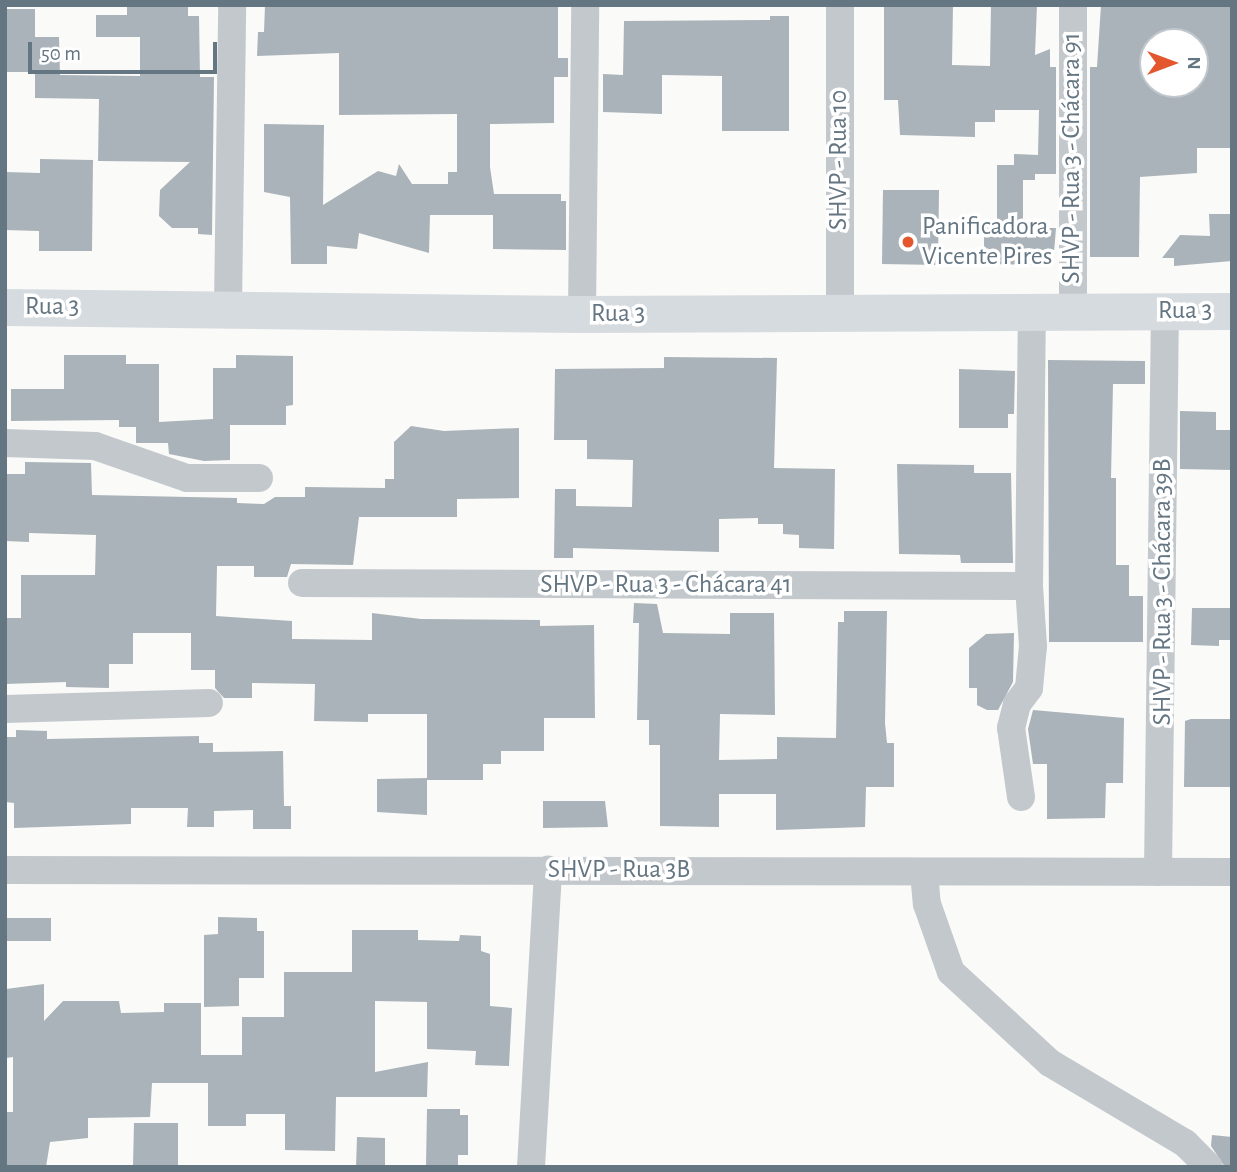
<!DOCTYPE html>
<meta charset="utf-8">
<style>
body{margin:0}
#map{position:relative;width:1237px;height:1172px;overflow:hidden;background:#fafaf8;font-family:"Alegreya Sans",sans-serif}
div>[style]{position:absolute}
.building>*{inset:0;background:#aab3b9}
.minor>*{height:28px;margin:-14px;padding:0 14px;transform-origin:14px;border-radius:14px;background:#c3c8cc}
.major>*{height:37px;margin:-18.5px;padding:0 18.5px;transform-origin:18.5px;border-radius:18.5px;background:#d6dbdf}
.dots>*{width:19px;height:19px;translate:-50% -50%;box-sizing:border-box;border:4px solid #fff;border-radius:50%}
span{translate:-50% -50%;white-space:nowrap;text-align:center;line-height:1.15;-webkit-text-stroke:7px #fff;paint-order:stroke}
.street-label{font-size:26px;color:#657683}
.poi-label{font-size:26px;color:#657683}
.left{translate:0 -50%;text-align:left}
.frame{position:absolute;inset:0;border:7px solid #657683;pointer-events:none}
.north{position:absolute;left:1139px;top:28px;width:70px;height:70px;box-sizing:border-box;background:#fff;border:2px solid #c1c8cd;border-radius:50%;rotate:90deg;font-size:19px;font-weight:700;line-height:28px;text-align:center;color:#657683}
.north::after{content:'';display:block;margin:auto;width:24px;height:32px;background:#e4572e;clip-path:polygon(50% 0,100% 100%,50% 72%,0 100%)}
.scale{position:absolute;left:28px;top:42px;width:189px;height:32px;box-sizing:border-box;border:4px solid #657683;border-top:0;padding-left:9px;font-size:21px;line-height:24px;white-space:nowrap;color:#657683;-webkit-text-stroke:5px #fff;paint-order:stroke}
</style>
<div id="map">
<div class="building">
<i style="clip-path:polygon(127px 5px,188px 5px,188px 16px,199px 16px,200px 77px,214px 77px,212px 235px,198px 234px,198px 228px,172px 228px,159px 216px,160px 190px,190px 162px,98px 161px,99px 99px,35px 98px,35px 72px,5px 72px,5px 9px,35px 9px,35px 37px,59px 37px,60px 75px,140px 76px,140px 37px,96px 37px,96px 15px,127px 15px)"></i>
<i style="clip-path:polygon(265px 5px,558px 5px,558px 58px,568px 58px,568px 77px,554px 77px,554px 123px,490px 124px,490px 167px,494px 194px,561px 194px,561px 201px,566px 201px,566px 250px,493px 249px,493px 215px,430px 215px,429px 253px,359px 233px,357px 249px,327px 246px,327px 264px,291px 264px,290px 197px,264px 192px,264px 124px,324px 125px,323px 205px,378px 171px,396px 176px,399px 164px,412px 184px,448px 184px,448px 172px,457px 172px,457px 114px,339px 115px,339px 53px,257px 56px,258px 32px,264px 32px)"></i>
<i style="clip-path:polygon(884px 5px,953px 5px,952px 65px,990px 66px,991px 5px,1037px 5px,1035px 55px,1050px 49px,1050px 67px,1056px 67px,1056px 174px,1035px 174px,1035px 180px,1023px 180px,1023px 228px,1056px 228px,1053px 265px,984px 264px,984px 225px,997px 224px,997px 165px,1014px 165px,1014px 154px,1038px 155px,1039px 110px,995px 110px,995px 122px,975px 122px,975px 137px,900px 135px,898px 100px,884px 100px)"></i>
<i style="clip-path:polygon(evenodd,1101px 5px,1232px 5px,1232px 148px,1197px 148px,1197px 173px,1140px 177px,1139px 257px,1090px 257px,1090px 67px,1097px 67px,1101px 5px,1153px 42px,1195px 42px,1195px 84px,1153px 84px,1153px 42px)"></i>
<i style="clip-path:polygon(770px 16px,789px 16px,789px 131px,722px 131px,722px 76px,662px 75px,662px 114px,603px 112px,603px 74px,623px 75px,624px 21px,770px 20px)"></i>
<i style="clip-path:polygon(40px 159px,93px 160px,92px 251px,39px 251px,39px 231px,5px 230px,5px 172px,40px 173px)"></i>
<i style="clip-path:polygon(883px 190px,939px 190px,938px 265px,882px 264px)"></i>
<i style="clip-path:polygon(1209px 214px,1232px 214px,1232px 261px,1174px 266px,1174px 258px,1162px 258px,1180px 235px,1210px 236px)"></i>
<i style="clip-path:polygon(64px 355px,126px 355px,126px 364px,159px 364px,159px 422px,213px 419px,213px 368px,236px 368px,236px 355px,293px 356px,293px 405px,286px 406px,286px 425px,230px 425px,230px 460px,204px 461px,169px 454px,168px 443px,136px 443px,136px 427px,119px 427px,119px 420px,11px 421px,11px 389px,64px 389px)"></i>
<i style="clip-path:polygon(664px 357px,777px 358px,774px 468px,835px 469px,834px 549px,799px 548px,799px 535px,783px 534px,783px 524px,758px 524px,758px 518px,719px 519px,719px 552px,573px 548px,573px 558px,554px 558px,555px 489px,576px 489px,576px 506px,632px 507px,633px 460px,587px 459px,587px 440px,554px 440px,555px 369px,664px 368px)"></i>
<i style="clip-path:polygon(1048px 360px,1145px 361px,1145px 384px,1113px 384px,1111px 478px,1116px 478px,1116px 565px,1129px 565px,1129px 596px,1143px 596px,1143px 642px,1049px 642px)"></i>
<i style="clip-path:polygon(959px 369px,1015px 371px,1014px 414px,1008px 414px,1008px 428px,959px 428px)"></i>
<i style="clip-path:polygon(1180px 411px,1216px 412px,1216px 430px,1232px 430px,1232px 470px,1180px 469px)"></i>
<i style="clip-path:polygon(411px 426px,444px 431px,519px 428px,519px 498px,457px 499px,457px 517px,359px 517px,353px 565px,291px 564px,287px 577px,254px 577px,254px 566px,217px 566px,216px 616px,292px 621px,292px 639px,372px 640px,372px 613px,421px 619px,540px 620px,540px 626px,594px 625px,595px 718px,544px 718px,544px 751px,501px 751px,501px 764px,483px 764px,483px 780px,427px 780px,427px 714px,368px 714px,368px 722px,314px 721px,315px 684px,252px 683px,252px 698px,224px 698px,215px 688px,215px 670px,191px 670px,191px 633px,133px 633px,133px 664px,109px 664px,109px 688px,66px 687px,66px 682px,5px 684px,5px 618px,21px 618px,21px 575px,95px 575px,96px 535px,29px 533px,29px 542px,5px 541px,5px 474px,25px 474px,25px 462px,91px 463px,92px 495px,237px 498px,237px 503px,264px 504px,275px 497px,305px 497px,305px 487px,385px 488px,385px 479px,394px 479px,394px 442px)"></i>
<i style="clip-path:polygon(897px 464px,974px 465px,974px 473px,1011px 473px,1013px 563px,961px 563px,960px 555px,899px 554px)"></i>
<i style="clip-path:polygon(634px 603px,657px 604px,663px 633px,730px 634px,730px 613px,774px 613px,775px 715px,720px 714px,719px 760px,777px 759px,777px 737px,836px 738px,838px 622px,844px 622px,844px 611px,887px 611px,885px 723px,887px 743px,894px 743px,894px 787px,866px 787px,865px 827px,776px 830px,776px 794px,719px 794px,719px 827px,660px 826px,660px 745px,649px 745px,649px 720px,637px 720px,639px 623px,633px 623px)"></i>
<i style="clip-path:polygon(1192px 608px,1232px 608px,1232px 640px,1219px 640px,1219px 646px,1191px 645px)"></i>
<i style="clip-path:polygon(1014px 633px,1013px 682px,998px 710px,987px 710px,977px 705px,977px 688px,969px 688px,969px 648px,986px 634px)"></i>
<i style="clip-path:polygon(1033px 710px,1124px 718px,1123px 783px,1106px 783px,1105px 818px,1047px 819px,1047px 764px,1033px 764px,1028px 729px)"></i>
<i style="clip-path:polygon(1191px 719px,1232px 719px,1232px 787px,1184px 787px,1185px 721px)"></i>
<i style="clip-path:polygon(16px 730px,47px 731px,47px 739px,199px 736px,199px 743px,213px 743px,213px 752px,283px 751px,284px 806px,291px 806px,291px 829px,253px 829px,253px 810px,214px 811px,214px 827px,187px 827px,188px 808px,131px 808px,131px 824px,14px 828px,14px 803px,5px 802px,5px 737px,16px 737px)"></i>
<i style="clip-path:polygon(427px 778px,427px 815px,377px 812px,377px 779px)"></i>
<i style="clip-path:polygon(543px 801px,605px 801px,608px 827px,543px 828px)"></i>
<i style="clip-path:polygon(218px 917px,257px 918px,257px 931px,264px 931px,264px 978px,239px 978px,239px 1006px,204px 1007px,204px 935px,218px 934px)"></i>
<i style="clip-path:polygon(5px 918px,51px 918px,51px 941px,5px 941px)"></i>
<i style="clip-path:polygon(352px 930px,418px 930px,418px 940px,459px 941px,460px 935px,481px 936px,481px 951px,490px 954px,490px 1006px,512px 1008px,509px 1066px,475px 1065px,476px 1051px,427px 1049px,427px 1002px,375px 1001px,375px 1072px,428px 1062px,427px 1097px,336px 1097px,335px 1151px,285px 1150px,285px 1114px,246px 1114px,246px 1126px,208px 1126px,208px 1083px,152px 1083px,150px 1117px,88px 1118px,88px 1138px,50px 1142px,46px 1167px,5px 1167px,5px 1112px,13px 1112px,13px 1057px,6px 1058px,6px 989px,44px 984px,44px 1021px,63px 1001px,119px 1001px,121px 1013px,164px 1012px,164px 1003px,201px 1003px,201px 1055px,242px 1055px,242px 1017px,284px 1017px,284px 972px,352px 972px)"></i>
<i style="clip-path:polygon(427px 1109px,460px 1109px,460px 1115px,468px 1115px,468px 1155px,458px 1155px,458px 1166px,426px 1166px)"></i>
<i style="clip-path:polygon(134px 1123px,178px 1123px,178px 1167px,133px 1167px)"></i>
<i style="clip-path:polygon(1212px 1135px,1232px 1137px,1232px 1167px,1225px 1167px,1211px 1146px)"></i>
<i style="clip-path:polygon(357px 1137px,385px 1138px,385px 1167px,356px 1167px)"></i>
</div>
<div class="minor">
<i style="left:840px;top:5px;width:310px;rotate:90deg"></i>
<i style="left:1073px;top:5px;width:305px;rotate:90deg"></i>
<i style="left:228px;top:307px;width:302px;rotate:-89.2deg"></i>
<i style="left:582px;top:314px;width:309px;rotate:-89.4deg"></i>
<i style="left:5px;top:443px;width:90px;rotate:1.9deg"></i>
<i style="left:95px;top:446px;width:97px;rotate:19.2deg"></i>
<i style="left:187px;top:478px;width:72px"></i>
<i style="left:302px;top:583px;width:727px;rotate:0.24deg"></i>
<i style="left:5px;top:709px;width:204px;rotate:-1.7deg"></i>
<i style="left:1021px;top:797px;width:70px;rotate:-98.2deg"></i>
<i style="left:1011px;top:728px;width:25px;rotate:-76deg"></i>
<i style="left:1017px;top:704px;width:20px;rotate:-53deg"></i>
<i style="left:1029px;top:688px;width:42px;rotate:-84.6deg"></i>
<i style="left:1033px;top:646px;width:60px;rotate:-93.8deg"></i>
<i style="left:1029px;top:586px;width:276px;rotate:-89.4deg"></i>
<i style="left:5px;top:870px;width:1227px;rotate:0.09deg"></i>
<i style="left:924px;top:872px;width:32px;rotate:85deg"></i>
<i style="left:927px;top:904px;width:72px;rotate:70.6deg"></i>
<i style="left:951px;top:972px;width:134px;rotate:42.6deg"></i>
<i style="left:1050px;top:1063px;width:157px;rotate:30.7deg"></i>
<i style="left:1185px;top:1143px;width:34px;rotate:45deg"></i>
<i style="left:1158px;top:872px;width:561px;rotate:-89.29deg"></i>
<i style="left:531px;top:1167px;width:298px;rotate:-86.7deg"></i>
</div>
<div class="major">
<i style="left:5px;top:307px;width:577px;rotate:0.7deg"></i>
<i style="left:582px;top:314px;width:650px;rotate:-0.26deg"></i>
</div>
<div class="dots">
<i style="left:908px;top:242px;background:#e4572e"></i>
</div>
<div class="street-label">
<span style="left:1072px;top:158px;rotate:-90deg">SHVP - Rua 3 - Chácara 91</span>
<span style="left:839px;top:160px;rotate:-90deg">SHVP - Rua 10</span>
<span style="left:52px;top:307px">Rua 3</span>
<span style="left:1185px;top:311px">Rua 3</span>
<span style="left:618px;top:314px">Rua 3</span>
<span style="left:666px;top:585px">SHVP - Rua 3 - Chácara 41</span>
<span style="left:1163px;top:592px;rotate:-90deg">SHVP - Rua 3 - Chácara 39B</span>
<span style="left:619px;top:870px">SHVP - Rua 3B</span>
</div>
<div class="poi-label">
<span class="left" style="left:922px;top:242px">Panificadora<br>Vicente Pires</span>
</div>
<div class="frame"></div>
<div class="north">N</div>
<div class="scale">50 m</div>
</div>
